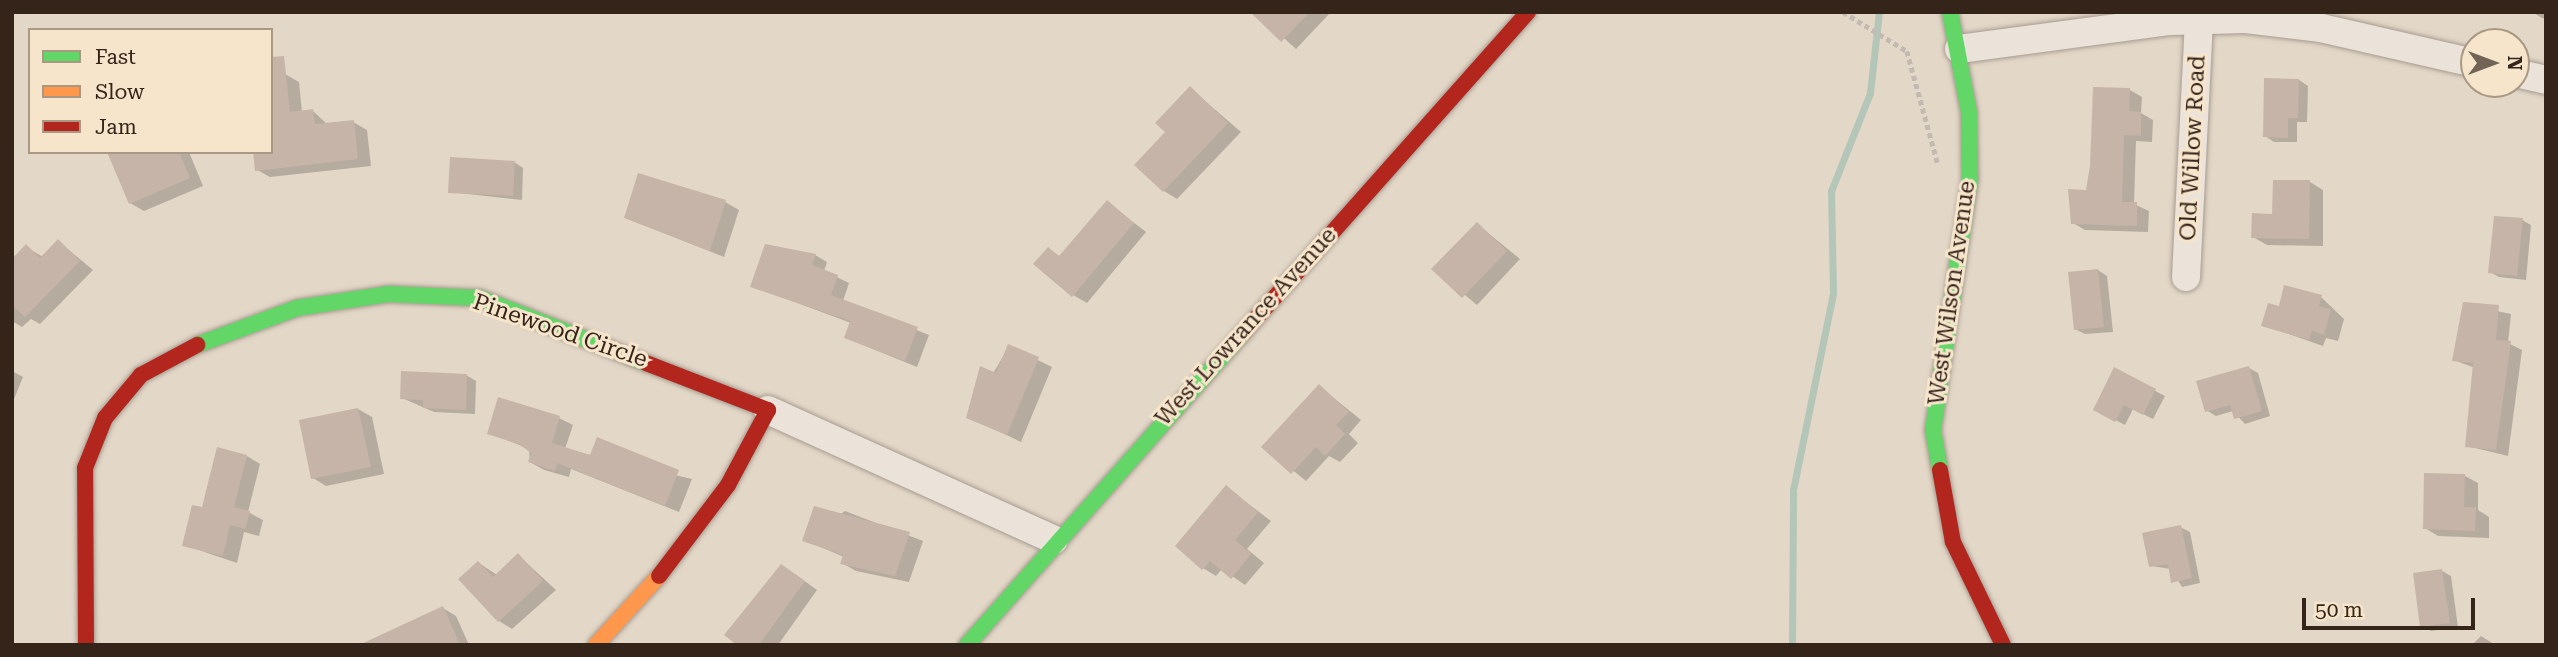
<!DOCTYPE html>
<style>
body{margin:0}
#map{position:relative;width:2558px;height:657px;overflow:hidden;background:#e3d7c7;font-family:"Roboto Serif",serif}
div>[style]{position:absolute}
.shadow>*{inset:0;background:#0003}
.stream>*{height:7px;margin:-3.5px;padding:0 3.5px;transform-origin:3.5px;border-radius:3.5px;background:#b4c6b8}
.building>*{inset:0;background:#c6b4a8}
.path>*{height:4.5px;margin-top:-2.25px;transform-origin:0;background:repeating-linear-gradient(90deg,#c3bab1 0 5px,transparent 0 8.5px)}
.roads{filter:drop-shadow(0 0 2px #a79c91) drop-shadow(0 0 2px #a79c91)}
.street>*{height:28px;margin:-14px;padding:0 14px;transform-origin:14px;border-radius:14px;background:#ebe3d9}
.fast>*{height:16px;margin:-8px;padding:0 8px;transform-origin:8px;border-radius:8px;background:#63d668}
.slow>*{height:16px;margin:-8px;padding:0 8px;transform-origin:8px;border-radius:8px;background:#ff974d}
.jam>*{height:16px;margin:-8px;padding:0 8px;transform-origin:8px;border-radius:8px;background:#b3261e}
span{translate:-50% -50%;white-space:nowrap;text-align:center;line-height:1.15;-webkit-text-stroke:6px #f6e5cb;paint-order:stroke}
.street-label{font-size:23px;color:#35241a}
.frame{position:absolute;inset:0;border:14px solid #35241a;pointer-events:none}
.legend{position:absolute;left:28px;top:28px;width:245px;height:126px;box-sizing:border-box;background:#f6e5cb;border:2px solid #a99884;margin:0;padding:9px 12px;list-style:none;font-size:21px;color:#35241a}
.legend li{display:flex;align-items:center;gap:14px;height:35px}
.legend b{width:35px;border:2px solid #a99884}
.north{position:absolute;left:2460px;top:28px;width:70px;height:70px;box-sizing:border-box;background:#f6e5cb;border:2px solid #a99884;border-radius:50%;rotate:90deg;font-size:19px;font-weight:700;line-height:28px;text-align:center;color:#35241a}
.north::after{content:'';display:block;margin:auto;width:24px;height:32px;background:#726357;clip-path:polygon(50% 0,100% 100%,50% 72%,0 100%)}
.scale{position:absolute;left:2302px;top:598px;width:173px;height:32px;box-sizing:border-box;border:4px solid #35241a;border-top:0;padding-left:9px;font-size:21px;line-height:24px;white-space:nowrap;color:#35241a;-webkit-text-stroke:5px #f6e5cb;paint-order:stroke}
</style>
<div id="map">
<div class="shadow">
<i style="clip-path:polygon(1255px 12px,1331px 12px,1296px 49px)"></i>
<i style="clip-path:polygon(2532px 12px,2546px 12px,2546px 19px,2542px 18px)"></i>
<i style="clip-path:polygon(285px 74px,299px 82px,302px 112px,313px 111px,328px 125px,353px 122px,367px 130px,371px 166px,270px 177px,257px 170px,271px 152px)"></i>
<i style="clip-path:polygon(2299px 80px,2308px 86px,2307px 122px,2297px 122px,2297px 142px,2274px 142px,2265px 136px)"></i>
<i style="clip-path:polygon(1190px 88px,1241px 132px,1177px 199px,1164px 191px)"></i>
<i style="clip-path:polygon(2130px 90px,2142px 97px,2141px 113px,2153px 120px,2152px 142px,2136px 141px,2134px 204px,2149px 211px,2148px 232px,2085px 230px,2073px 223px)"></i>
<i style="clip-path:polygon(109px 152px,189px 152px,203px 186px,144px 211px,130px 203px)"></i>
<i style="clip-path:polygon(514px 162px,523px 168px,522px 200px,450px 192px)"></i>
<i style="clip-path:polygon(2310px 182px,2323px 190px,2323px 246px,2267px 245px,2253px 237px)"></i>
<i style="clip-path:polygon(725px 202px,739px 210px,724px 257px,626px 218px)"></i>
<i style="clip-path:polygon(1107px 202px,1146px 232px,1087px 303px,1073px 295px,1048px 249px,1061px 257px)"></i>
<i style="clip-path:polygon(2522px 220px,2531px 225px,2526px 280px,2499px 277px,2490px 272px)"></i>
<i style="clip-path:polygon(1477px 224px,1520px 259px,1477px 305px,1434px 269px)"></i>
<i style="clip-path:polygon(58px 241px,93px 270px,40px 324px,31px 319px,22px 327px,12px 321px,12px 258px,26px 247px,43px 257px)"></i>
<i style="clip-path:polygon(815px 255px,827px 262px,824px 271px,849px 283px,843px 301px,929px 335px,917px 367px,846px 338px,851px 323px,752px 286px)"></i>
<i style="clip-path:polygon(2098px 270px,2107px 276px,2113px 332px,2085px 334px,2075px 329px)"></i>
<i style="clip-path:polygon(2321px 297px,2344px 319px,2338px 341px,2326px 338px,2323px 346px,2263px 325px)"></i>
<i style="clip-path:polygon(2464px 304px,2511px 314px,2508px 343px,2522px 350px,2508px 456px,2467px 446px,2475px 368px,2454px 360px)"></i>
<i style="clip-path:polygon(1009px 346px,1052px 367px,1021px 442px,968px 417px)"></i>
<i style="clip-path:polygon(2249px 368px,2258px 373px,2270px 416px,2245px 424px,2233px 411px,2216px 416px,2206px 410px)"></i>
<i style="clip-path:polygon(2115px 370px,2165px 396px,2153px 419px,2133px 409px,2125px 425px,2095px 409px)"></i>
<i style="clip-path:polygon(12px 371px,23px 377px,12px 404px)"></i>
<i style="clip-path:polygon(466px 375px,476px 381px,475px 414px,434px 412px,402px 398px)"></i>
<i style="clip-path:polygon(1319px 386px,1361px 420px,1349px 434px,1358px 443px,1340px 462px,1329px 456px,1306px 481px,1264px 447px)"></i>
<i style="clip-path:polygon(358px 409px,372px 417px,384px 474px,326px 486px,313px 478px)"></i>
<i style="clip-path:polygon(559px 418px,573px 425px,565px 449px,692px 479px,679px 512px,571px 469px,569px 477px,544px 470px,530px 462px,529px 449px,489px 433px)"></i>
<i style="clip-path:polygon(247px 456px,260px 464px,248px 512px,263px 520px,259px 536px,244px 532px,237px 563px,184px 545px)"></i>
<i style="clip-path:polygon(2465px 476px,2478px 483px,2478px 510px,2489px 517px,2489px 538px,2438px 536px,2425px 528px)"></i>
<i style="clip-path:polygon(1226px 487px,1271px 521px,1247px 549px,1264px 563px,1245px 585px,1222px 569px,1216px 576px,1203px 568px)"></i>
<i style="clip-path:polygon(845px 511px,923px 541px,909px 582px,856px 571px,842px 563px,844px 557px,804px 540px)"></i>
<i style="clip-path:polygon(2180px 527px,2190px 532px,2200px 583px,2182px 587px,2171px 569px,2151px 566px)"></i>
<i style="clip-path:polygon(518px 555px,556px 590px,512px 629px,499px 621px,479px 563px,497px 575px)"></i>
<i style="clip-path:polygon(2442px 571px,2451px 576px,2458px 627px,2431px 631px,2422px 626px)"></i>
<i style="clip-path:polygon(795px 574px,817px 590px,778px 645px,740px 645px)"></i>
<i style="clip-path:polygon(443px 608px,456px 616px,469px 645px,382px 645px)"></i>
<i style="clip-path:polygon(2481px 636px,2494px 644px,2495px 645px,2472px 645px)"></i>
</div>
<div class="stream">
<i style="left:1792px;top:645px;width:155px;rotate:-89.6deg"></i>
<i style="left:1793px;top:490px;width:201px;rotate:-78.5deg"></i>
<i style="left:1833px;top:293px;width:102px;rotate:-91.1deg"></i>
<i style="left:1831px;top:191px;width:105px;rotate:-68.3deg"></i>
<i style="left:1870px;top:93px;width:81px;rotate:-83.7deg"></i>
</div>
<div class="building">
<i style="clip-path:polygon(1250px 12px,1310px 12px,1281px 42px)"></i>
<i style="clip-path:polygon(284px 56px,290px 112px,313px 109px,315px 124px,354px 120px,358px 159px,255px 171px,253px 152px,271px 152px,271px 57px)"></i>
<i style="clip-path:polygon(2264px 78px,2299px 79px,2298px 118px,2288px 118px,2288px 138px,2263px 137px)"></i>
<i style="clip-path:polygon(1190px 86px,1228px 123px,1163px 192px,1134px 165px,1165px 132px,1155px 123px)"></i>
<i style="clip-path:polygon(2093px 87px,2130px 88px,2129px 111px,2141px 112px,2141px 136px,2124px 135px,2122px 202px,2137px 202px,2137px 226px,2071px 224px,2068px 189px,2086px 190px,2090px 166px)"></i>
<i style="clip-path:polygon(107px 152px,179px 152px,190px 178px,129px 204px)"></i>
<i style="clip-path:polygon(450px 157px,515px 161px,513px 196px,448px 193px)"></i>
<i style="clip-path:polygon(638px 173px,726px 200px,710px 251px,624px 218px)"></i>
<i style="clip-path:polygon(2273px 180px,2310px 180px,2309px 239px,2251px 238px,2252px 213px,2272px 214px)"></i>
<i style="clip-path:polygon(1107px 200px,1134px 223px,1072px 297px,1033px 264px,1048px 247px,1059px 256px)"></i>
<i style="clip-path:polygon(2494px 216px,2523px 218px,2517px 276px,2488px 273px)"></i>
<i style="clip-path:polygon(1477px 222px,1507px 251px,1462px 298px,1431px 269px)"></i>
<i style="clip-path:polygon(58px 239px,80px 261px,25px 317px,12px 305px,12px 259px,26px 244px,40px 258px)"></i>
<i style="clip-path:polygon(765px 244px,816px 254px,812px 265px,838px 275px,831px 295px,918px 327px,905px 361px,844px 338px,850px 321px,750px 287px)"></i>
<i style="clip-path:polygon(2098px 269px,2104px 327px,2074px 330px,2068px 272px)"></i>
<i style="clip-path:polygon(2284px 285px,2322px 295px,2319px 306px,2331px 309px,2324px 335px,2312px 331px,2309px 340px,2261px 326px,2268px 303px,2279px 306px)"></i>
<i style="clip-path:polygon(2463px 302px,2499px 305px,2496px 340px,2511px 341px,2496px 450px,2465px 447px,2473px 363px,2452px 361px)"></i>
<i style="clip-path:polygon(1008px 344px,1039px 357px,1007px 435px,966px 418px,980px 366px,996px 373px)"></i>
<i style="clip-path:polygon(2249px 366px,2262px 411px,2234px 419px,2230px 405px,2205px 412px,2196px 381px)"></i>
<i style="clip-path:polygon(2114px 367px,2156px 389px,2143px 415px,2124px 405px,2115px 422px,2093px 410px)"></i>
<i style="clip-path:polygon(401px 371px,467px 374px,466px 410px,423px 408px,423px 400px,400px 399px)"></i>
<i style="clip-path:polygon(1319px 384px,1349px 412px,1336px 425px,1345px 434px,1325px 456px,1316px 447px,1291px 474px,1261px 447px)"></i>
<i style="clip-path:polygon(498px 397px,560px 416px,552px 443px,590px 455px,597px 437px,679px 470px,665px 506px,557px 463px,555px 471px,528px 462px,531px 453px,519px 444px,487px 434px)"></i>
<i style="clip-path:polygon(358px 408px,371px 467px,311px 479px,299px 420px)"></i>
<i style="clip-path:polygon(217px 447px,247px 455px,234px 507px,250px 511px,245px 529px,230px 525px,223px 556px,182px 546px,192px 505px,202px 507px)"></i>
<i style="clip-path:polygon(2424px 473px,2465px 474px,2464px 507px,2476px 507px,2475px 531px,2423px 529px)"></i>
<i style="clip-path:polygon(1226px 485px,1258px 512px,1235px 540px,1251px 554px,1231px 579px,1210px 561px,1202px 570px,1175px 546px)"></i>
<i style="clip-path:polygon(814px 506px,910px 532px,895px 576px,840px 564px,843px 555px,802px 541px)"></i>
<i style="clip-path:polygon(2181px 525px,2192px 578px,2171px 583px,2168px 564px,2149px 567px,2142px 533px)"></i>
<i style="clip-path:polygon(518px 553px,543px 581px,498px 622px,458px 579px,478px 561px,493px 577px)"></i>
<i style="clip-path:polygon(781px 564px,805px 581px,759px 645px,737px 645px,724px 635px)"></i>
<i style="clip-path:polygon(2442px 569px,2450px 623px,2420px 627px,2413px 573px)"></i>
<i style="clip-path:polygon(443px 606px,460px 645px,359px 645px)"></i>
</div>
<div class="path">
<i style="left:1843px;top:12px;width:75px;rotate:31.4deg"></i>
<i style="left:1907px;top:51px;width:117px;rotate:74.7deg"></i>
</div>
<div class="roads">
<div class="street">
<i style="left:1959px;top:49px;width:213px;rotate:-7.6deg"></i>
<i style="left:2170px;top:21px;width:76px;rotate:-1.5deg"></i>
<i style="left:2246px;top:19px;width:76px;rotate:6.8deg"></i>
<i style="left:2321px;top:28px;width:157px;rotate:12.9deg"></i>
<i style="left:2516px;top:73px;width:31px;rotate:13deg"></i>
<i style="left:2186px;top:277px;width:258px;rotate:-87.1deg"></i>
<i style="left:768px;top:410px;width:314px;rotate:24.4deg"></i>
</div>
<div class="fast">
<i style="left:197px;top:345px;width:107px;rotate:-20.3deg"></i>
<i style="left:297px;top:308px;width:92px;rotate:-8.7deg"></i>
<i style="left:388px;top:294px;width:92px;rotate:2.5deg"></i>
<i style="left:480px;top:298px;width:178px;rotate:21.4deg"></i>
<i style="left:1940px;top:470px;width:41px;rotate:-99.9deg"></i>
<i style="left:1933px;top:430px;width:255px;rotate:-81.6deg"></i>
<i style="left:1970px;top:178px;width:66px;rotate:-90.9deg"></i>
<i style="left:1969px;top:112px;width:102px;rotate:-100.8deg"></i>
<i style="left:967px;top:645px;width:417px;rotate:-48.5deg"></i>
</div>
<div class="slow">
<i style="left:596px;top:645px;width:93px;rotate:-47.6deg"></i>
</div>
<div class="jam">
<i style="left:1243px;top:333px;width:429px;rotate:-48.4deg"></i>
<i style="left:646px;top:363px;width:131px;rotate:21.1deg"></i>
<i style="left:768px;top:410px;width:85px;rotate:118.1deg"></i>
<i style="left:728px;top:485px;width:114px;rotate:127.2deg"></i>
<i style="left:1940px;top:470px;width:73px;rotate:79.8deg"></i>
<i style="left:1953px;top:542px;width:114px;rotate:64.1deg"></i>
<i style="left:86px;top:645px;width:177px;rotate:-90.3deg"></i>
<i style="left:85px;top:468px;width:54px;rotate:-68.2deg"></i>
<i style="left:105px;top:418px;width:56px;rotate:-50.1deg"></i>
<i style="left:141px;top:375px;width:64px;rotate:-28.2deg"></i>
</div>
</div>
<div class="street-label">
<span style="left:2193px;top:148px;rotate:-87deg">Old Willow Road</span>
<span style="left:1952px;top:293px;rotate:-82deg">West Wilson Avenue</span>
<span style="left:1246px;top:327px;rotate:-48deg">West Lowrance Avenue</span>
<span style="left:560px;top:331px;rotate:19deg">Pinewood Circle</span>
</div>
<div class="frame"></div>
<ul class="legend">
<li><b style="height:9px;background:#63d668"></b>Fast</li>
<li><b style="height:9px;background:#ff974d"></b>Slow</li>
<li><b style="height:9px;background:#b3261e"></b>Jam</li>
</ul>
<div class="north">N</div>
<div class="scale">50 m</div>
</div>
